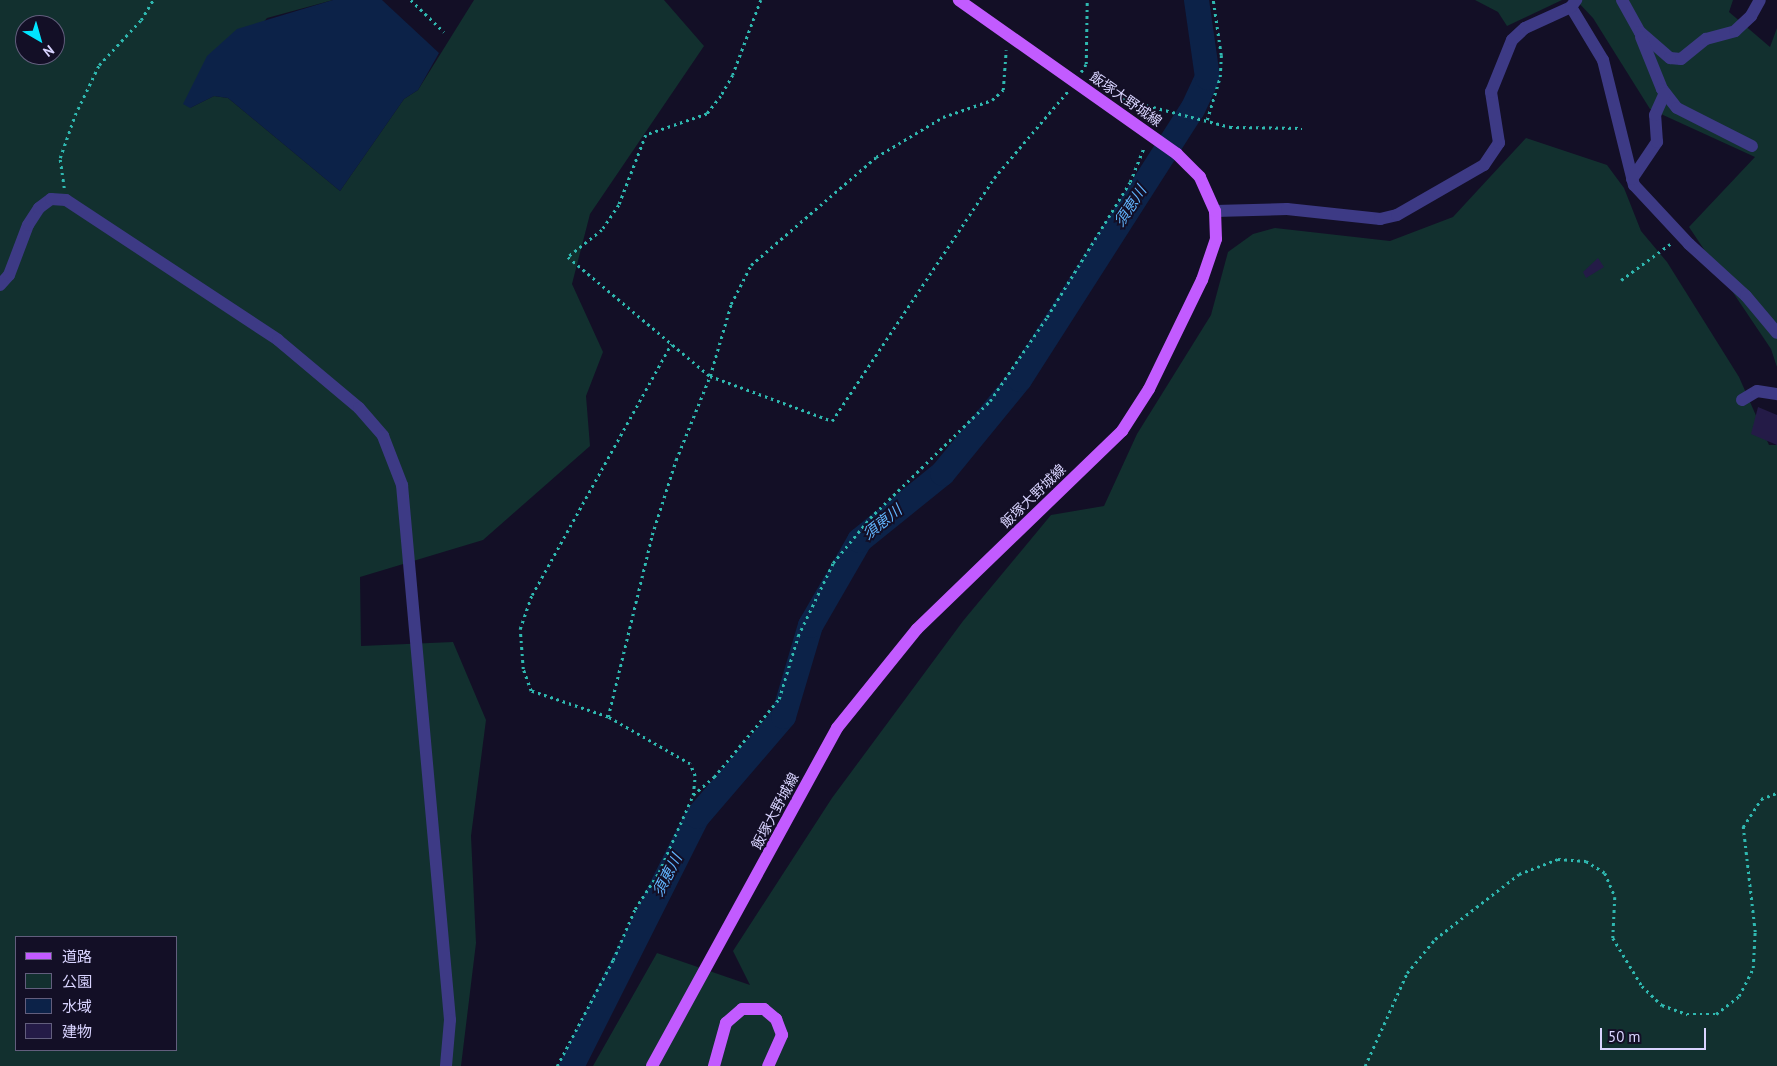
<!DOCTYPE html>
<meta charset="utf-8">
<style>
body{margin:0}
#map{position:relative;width:1777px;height:1066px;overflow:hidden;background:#130f26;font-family:"PT Sans","Noto Sans JP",sans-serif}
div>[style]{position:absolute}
.green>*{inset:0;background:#12302f}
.water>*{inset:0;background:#0c2248}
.river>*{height:25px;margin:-12.5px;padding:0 12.5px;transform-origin:12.5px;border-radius:12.5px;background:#0c2248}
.building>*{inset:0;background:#241b47}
.path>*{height:2.5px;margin-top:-1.25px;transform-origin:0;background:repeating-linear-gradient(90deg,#2fb8b0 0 2.5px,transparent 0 6.5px)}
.minor>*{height:12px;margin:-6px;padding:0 6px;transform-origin:6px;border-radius:6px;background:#3d3a85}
.major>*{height:12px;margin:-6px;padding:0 6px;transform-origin:6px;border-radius:6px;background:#c25bff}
span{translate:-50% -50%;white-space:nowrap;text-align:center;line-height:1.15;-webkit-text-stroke:4px #130f26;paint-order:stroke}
.street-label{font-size:14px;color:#d9d4ff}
.water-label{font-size:15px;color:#62b6ff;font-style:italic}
.legend{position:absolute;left:15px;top:936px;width:162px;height:115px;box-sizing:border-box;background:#130f26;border:1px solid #625e7d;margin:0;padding:6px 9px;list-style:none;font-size:15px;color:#d9d4ff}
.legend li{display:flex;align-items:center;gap:10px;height:25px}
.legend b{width:25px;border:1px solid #625e7d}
.north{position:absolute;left:15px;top:15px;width:50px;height:50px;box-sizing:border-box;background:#130f26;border:1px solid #625e7d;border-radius:50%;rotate:142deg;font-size:14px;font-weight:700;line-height:20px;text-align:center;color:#d9d4ff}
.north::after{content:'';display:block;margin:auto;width:18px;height:22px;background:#00e5ff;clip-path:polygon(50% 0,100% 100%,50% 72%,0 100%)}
.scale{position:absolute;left:1600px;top:1028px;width:106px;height:22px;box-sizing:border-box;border:2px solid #d9d4ff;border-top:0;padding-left:6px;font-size:15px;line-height:18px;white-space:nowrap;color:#d9d4ff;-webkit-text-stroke:4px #130f26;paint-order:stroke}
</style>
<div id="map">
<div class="green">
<i style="clip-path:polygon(evenodd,0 0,333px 0,267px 18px,190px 108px,214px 96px,228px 98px,340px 191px,404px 99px,418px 90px,474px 0,664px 0,704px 46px,590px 214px,572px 284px,603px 352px,586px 396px,590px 446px,483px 540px,360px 577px,361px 646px,453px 642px,486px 720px,471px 836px,476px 943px,461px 1066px,0 1066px,0 0,25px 25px,55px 25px,55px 55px,25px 55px,25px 25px,0 0,16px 937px,176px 937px,176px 1050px,16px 1050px,16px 937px)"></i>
<i style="clip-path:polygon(1475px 0,1562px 0,1507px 26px,1498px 12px)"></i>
<i style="clip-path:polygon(1576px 0,1733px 0,1729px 12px,1770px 47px,1777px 28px,1777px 367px,1771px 349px,1689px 227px,1755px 157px,1650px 109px,1593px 18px)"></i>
<i style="clip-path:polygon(1526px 138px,1607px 165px,1624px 188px,1641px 231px,1667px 262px,1739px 377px,1769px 445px,1777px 445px,1777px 1066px,593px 1066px,657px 953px,750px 985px,733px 951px,832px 798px,963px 621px,1051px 515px,1104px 506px,1137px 434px,1211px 315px,1228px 252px,1253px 234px,1275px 228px,1390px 241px,1453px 217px)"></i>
</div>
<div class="water">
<i style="clip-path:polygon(333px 0,382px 0,439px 53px,418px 90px,404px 99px,340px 191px,228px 98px,214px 96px,190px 108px,183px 104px,207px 56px,237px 29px)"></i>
</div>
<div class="river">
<i style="left:571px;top:1066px;width:280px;rotate:-63.3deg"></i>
<i style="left:697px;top:816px;width:132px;rotate:-49.3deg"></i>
<i style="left:783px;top:716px;width:95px;rotate:-73.5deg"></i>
<i style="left:810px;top:625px;width:98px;rotate:-60deg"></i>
<i style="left:859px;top:540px;width:107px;rotate:-38.9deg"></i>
<i style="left:942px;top:473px;width:122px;rotate:-50.7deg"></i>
<i style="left:1019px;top:379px;width:321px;rotate:-57.4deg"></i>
<i style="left:1192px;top:109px;width:35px;rotate:-65deg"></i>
<i style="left:1207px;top:77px;width:78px;rotate:-98.1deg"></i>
</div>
<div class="building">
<i style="clip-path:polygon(1598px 258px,1604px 267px,1586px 278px,1583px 272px)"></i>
<i style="clip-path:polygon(1758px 407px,1777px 415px,1777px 445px,1751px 434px)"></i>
</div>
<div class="path">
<i style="left:411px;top:0;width:46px;rotate:44.1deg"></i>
<i style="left:761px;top:0;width:80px;rotate:110.5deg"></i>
<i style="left:733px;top:75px;width:24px;rotate:120deg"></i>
<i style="left:721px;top:96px;width:23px;rotate:128deg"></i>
<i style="left:707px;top:114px;width:65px;rotate:161deg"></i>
<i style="left:646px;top:135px;width:75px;rotate:111.1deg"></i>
<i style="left:619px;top:205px;width:30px;rotate:124deg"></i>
<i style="left:602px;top:230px;width:43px;rotate:141.5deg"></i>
<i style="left:568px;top:257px;width:185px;rotate:40deg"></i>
<i style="left:710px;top:376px;width:130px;rotate:20.2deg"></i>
<i style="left:832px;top:421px;width:292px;rotate:-56.3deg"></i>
<i style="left:994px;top:178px;width:114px;rotate:-49.6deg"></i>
<i style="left:1081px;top:72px;width:9px;rotate:-58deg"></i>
<i style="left:1086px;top:64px;width:64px;rotate:-89.1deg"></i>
<i style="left:1122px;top:99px;width:112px;rotate:14.5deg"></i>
<i style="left:1230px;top:127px;width:72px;rotate:0.8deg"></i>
<i style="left:1207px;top:120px;width:45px;rotate:-73.2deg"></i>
<i style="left:1220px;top:77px;width:22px;rotate:-87deg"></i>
<i style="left:1221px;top:55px;width:56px;rotate:-98.3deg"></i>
<i style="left:64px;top:188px;width:30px;rotate:-98deg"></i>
<i style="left:60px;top:158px;width:46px;rotate:-70.8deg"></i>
<i style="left:75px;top:115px;width:55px;rotate:-64.4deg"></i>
<i style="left:99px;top:65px;width:62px;rotate:-47deg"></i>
<i style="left:141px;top:20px;width:23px;rotate:-59deg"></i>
<i style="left:1621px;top:280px;width:61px;rotate:-36.3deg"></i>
<i style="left:608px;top:717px;width:187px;rotate:-76.4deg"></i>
<i style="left:652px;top:535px;width:79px;rotate:-72.3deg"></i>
<i style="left:676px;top:460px;width:91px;rotate:-68deg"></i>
<i style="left:710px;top:376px;width:75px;rotate:-73.7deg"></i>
<i style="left:731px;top:304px;width:44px;rotate:-62.9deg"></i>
<i style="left:751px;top:265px;width:165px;rotate:-40.8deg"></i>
<i style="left:876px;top:157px;width:78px;rotate:-30.8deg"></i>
<i style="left:943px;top:117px;width:52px;rotate:-19.1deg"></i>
<i style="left:992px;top:100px;width:15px;rotate:-42deg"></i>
<i style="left:1003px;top:90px;width:40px;rotate:-85.7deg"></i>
<i style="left:693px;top:795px;width:28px;rotate:-41deg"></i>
<i style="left:714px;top:777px;width:102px;rotate:-50.2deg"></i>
<i style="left:779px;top:699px;width:66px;rotate:-73.2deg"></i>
<i style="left:798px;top:636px;width:81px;rotate:-64.4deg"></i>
<i style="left:833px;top:563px;width:58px;rotate:-50.6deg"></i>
<i style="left:870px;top:518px;width:168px;rotate:-44.3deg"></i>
<i style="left:990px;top:401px;width:102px;rotate:-55.8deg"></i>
<i style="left:1047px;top:317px;width:158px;rotate:-58.4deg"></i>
<i style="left:1130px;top:182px;width:38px;rotate:-68deg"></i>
<i style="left:557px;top:1066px;width:120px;rotate:-62.2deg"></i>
<i style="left:613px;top:960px;width:56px;rotate:-66.7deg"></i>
<i style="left:635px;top:909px;width:44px;rotate:-57deg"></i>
<i style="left:659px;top:872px;width:84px;rotate:-66.2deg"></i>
<i style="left:693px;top:795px;width:19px;rotate:-84deg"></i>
<i style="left:695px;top:776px;width:13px;rotate:-113deg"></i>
<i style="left:690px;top:764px;width:95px;rotate:-150.2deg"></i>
<i style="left:608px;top:717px;width:81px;rotate:-161.3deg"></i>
<i style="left:531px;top:691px;width:23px;rotate:-110deg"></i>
<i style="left:523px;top:669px;width:40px;rotate:-94.3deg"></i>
<i style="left:520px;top:629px;width:36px;rotate:-71deg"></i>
<i style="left:532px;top:595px;width:287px;rotate:-61deg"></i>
<i style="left:1365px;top:1066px;width:102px;rotate:-65.7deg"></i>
<i style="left:1407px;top:973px;width:44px;rotate:-50.5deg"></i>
<i style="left:1435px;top:939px;width:106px;rotate:-37.7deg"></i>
<i style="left:1519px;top:874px;width:42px;rotate:-21deg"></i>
<i style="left:1558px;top:859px;width:28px;rotate:4deg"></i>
<i style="left:1586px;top:861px;width:22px;rotate:32deg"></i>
<i style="left:1605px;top:873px;width:26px;rotate:67deg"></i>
<i style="left:1615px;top:897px;width:41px;rotate:92.8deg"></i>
<i style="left:1613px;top:938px;width:56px;rotate:58.9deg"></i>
<i style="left:1642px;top:986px;width:28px;rotate:44deg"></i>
<i style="left:1662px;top:1005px;width:27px;rotate:20deg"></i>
<i style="left:1687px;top:1014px;width:29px"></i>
<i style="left:1716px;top:1014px;width:29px;rotate:-38deg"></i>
<i style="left:1739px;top:996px;width:31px;rotate:-63deg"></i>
<i style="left:1753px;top:968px;width:36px;rotate:-87deg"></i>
<i style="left:1755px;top:932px;width:106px;rotate:-96.5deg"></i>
<i style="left:1743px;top:827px;width:33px;rotate:-57deg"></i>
<i style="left:1761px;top:799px;width:17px;rotate:-21deg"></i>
</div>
<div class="minor">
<i style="left:1622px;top:0;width:37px;rotate:61deg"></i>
<i style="left:1640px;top:32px;width:40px;rotate:41deg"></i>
<i style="left:1670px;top:58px;width:11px;rotate:5deg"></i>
<i style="left:1681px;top:59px;width:32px;rotate:-39deg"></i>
<i style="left:1706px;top:39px;width:30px;rotate:-15deg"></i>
<i style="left:1735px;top:31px;width:22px;rotate:-43deg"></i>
<i style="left:1751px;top:16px;width:18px;rotate:-61deg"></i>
<i style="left:1571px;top:7px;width:62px;rotate:58.9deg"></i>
<i style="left:1603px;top:60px;width:129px;rotate:76.1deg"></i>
<i style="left:1634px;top:185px;width:81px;rotate:47deg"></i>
<i style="left:1689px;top:244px;width:77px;rotate:42.4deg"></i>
<i style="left:1746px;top:296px;width:48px;rotate:50deg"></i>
<i style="left:1641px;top:37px;width:56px;rotate:68deg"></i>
<i style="left:1662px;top:89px;width:24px;rotate:52deg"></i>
<i style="left:1677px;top:108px;width:84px;rotate:26.9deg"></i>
<i style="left:1632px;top:179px;width:45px;rotate:-56deg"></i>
<i style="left:1657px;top:142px;width:27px;rotate:-94deg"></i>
<i style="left:1655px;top:115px;width:24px;rotate:-66deg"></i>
<i style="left:1215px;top:211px;width:72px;rotate:-1.6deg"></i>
<i style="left:1287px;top:209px;width:94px;rotate:6.1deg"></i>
<i style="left:1380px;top:219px;width:17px;rotate:-13deg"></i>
<i style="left:1397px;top:215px;width:100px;rotate:-29.9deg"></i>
<i style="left:1484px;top:165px;width:27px;rotate:-56deg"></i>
<i style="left:1499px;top:143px;width:52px;rotate:-98.9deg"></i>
<i style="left:1491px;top:92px;width:56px;rotate:-68deg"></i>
<i style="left:1512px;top:40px;width:18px;rotate:-43deg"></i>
<i style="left:1525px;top:28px;width:51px;rotate:-24.5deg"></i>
<i style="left:1571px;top:7px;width:9px;rotate:-54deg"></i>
<i style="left:0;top:285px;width:13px;rotate:-48deg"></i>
<i style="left:9px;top:275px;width:53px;rotate:-69.2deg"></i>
<i style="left:28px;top:225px;width:20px;rotate:-57deg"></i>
<i style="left:39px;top:208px;width:15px;rotate:-37deg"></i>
<i style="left:51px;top:199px;width:15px;rotate:4deg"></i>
<i style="left:66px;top:200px;width:254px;rotate:33.4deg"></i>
<i style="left:278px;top:340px;width:106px;rotate:40deg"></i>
<i style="left:359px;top:408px;width:37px;rotate:49deg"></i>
<i style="left:383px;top:436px;width:53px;rotate:68.8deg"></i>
<i style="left:402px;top:485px;width:537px;rotate:84.87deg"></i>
<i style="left:450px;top:1020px;width:46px;rotate:95deg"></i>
<i style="left:1742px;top:400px;width:17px;rotate:-31deg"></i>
<i style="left:1757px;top:391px;width:20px;rotate:9deg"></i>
</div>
<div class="major">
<i style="left:652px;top:1066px;width:385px;rotate:-61.3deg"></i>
<i style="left:837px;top:728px;width:127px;rotate:-51.1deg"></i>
<i style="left:917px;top:629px;width:285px;rotate:-44deg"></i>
<i style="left:1122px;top:431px;width:50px;rotate:-57.3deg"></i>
<i style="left:1149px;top:389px;width:121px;rotate:-64.1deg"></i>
<i style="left:1202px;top:280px;width:43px;rotate:-71.1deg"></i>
<i style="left:1216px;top:239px;width:28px;rotate:-92deg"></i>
<i style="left:1215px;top:211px;width:37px;rotate:-114deg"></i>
<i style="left:1200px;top:177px;width:33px;rotate:-135deg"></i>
<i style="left:1177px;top:154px;width:267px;rotate:-144.8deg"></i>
<i style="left:714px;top:1066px;width:45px;rotate:-74.4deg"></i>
<i style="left:726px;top:1023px;width:21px;rotate:-41deg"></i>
<i style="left:742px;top:1009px;width:22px"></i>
<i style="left:764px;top:1009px;width:16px;rotate:40deg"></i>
<i style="left:776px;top:1019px;width:17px;rotate:69deg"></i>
<i style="left:782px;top:1035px;width:34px;rotate:114deg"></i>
</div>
<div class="street-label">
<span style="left:1126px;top:99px;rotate:35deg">飯塚大野城線</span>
<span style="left:1033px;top:496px;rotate:-44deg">飯塚大野城線</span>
<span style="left:775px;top:811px;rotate:-62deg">飯塚大野城線</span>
</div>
<div class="water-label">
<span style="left:1130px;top:206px;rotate:-57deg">須恵川</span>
<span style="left:882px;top:522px;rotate:-39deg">須恵川</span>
<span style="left:667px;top:875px;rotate:-63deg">須恵川</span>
</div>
<ul class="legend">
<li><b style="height:6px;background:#c25bff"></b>道路</li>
<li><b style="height:14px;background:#12302f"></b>公園</li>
<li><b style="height:14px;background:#0c2248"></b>水域</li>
<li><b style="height:14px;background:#241b47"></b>建物</li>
</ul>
<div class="north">N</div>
<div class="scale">50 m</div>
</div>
